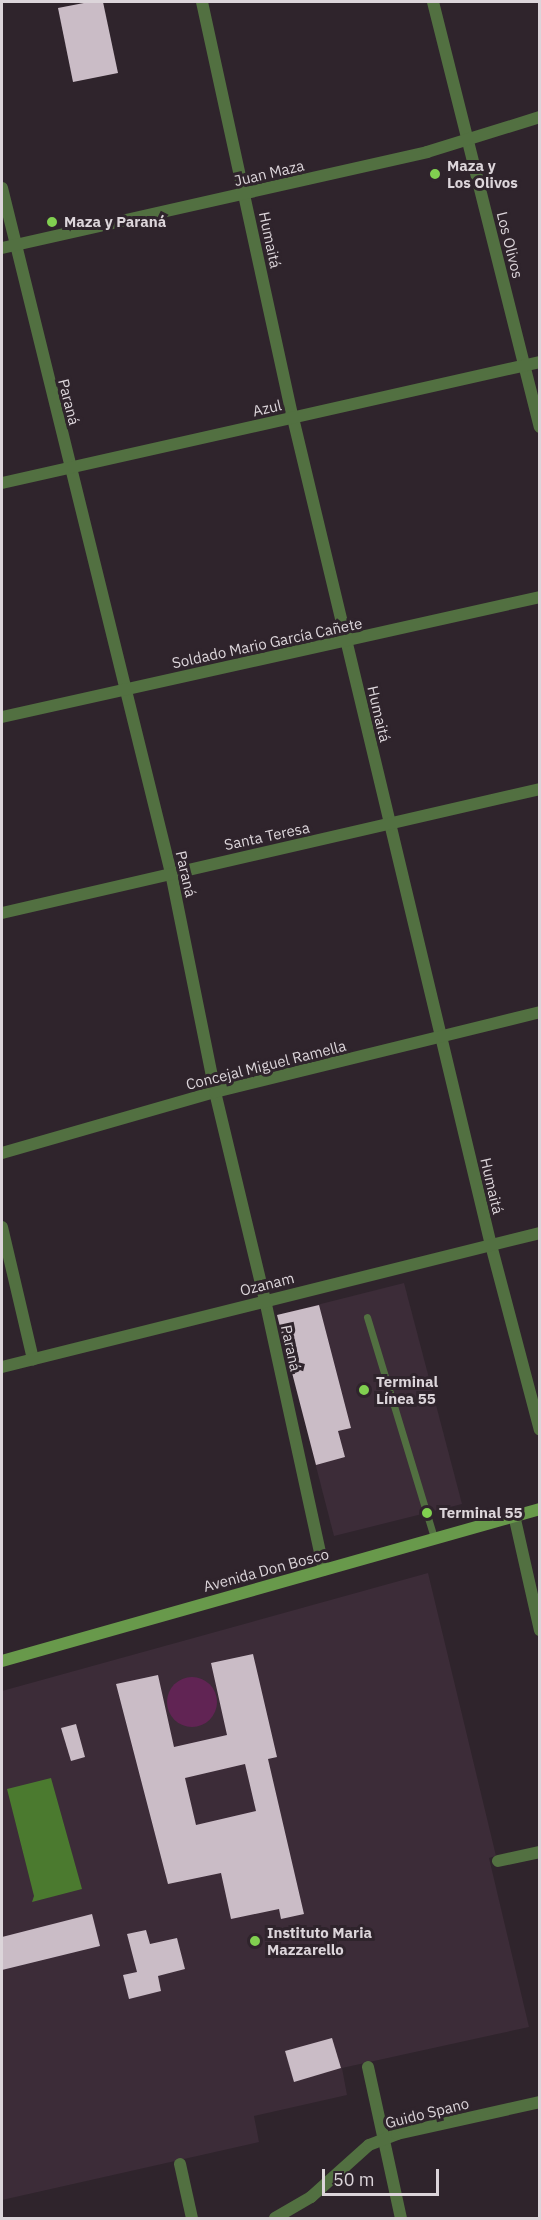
<!DOCTYPE html>
<meta charset="utf-8">
<style>
body{margin:0}
#map{position:relative;width:541px;height:2220px;overflow:hidden;background:#2f242c;font-family:"IBM Plex Sans",sans-serif}
div>[style]{position:absolute}
.built>*{inset:0;background:#3c2c38}
.green>*{inset:0;background:#612454}
.round{border-radius:50%}
.water>*{inset:0;background:#4b7a2f}
.building>*{inset:0;background:#cabcc6}
.lane>*{height:7px;margin:-3.5px;padding:0 3.5px;transform-origin:3.5px;border-radius:3.5px;background:#527041}
.street>*{height:12px;margin:-6px;padding:0 6px;transform-origin:6px;border-radius:6px;background:#527041}
.secondary>*{height:12px;margin:-6px;padding:0 6px;transform-origin:6px;border-radius:6px;background:#68994b}
.dots>*{width:16px;height:16px;translate:-50% -50%;box-sizing:border-box;border:3px solid #2f242c;border-radius:50%}
span{translate:-50% -50%;white-space:nowrap;text-align:center;line-height:1.15;-webkit-text-stroke:6px #2f242c;paint-order:stroke}
.poi-label{font-size:15px;color:#dcd5da;font-weight:700}
.left{translate:0 -50%;text-align:left}
.street-label{font-size:15px;color:#dcd5da}
.frame{position:absolute;inset:0;border:3px solid #dcd5da;pointer-events:none}
.scale{position:absolute;left:322px;top:2169px;width:117px;height:27px;box-sizing:border-box;border:3px solid #dcd5da;border-top:0;padding-left:8px;font-size:18px;line-height:21px;white-space:nowrap;color:#dcd5da;-webkit-text-stroke:4px #2f242c;paint-order:stroke}
</style>
<div id="map">
<div class="built">
<i style="clip-path:polygon(404px 1283px,462px 1504px,334px 1536px,277px 1315px)"></i>
<i style="clip-path:polygon(428px 1573px,496px 1856px,489px 1858px,529px 2027px,342px 2068px,347px 2095px,254px 2116px,259px 2142px,2px 2200px,2px 1691px)"></i>
</div>
<div class="green">
<i class="round" style="left:167px;top:1677px;width:50px;height:50px"></i>
</div>
<div class="water">
<i style="clip-path:polygon(51px 1778px,82px 1889px,32px 1902px,34px 1896px,7px 1789px)"></i>
</div>
<div class="building">
<i style="clip-path:polygon(89px 2px,103px 2px,118px 73px,73px 82px,58px 8px)"></i>
<i style="clip-path:polygon(319px 1305px,351px 1428px,338px 1431px,345px 1457px,316px 1465px,277px 1315px)"></i>
<i style="clip-path:polygon(evenodd,253px 1654px,277px 1757px,268px 1759px,304px 1914px,281px 1919px,279px 1909px,231px 1919px,221px 1873px,168px 1884px,116px 1684px,158px 1675px,174px 1747px,227px 1735px,211px 1663px,253px 1654px,245px 1764px,256px 1811px,196px 1825px,185px 1778px,245px 1764px)"></i>
<i style="clip-path:polygon(76px 1724px,85px 1757px,71px 1761px,61px 1728px)"></i>
<i style="clip-path:polygon(92px 1914px,100px 1946px,2px 1970px,2px 1937px)"></i>
<i style="clip-path:polygon(146px 1930px,150px 1944px,177px 1938px,185px 1969px,158px 1976px,161px 1991px,129px 1999px,123px 1975px,137px 1972px,127px 1934px)"></i>
<i style="clip-path:polygon(332px 2038px,341px 2068px,294px 2082px,285px 2051px)"></i>
</div>
<div class="lane">
<i style="left:367px;top:1317px;width:231px;rotate:73.1deg"></i>
</div>
<div class="street">
<i style="left:202px;top:2px;width:426px;rotate:77.7deg"></i>
<i style="left:293px;top:418px;width:850px;rotate:76.54deg"></i>
<i style="left:491px;top:1245px;width:191px;rotate:75.2deg"></i>
<i style="left:433px;top:2px;width:438px;rotate:75.9deg"></i>
<i style="left:2px;top:188px;width:706px;rotate:76.14deg"></i>
<i style="left:171px;top:873px;width:223px;rotate:78.6deg"></i>
<i style="left:215px;top:1092px;width:214px;rotate:76.5deg"></i>
<i style="left:265px;top:1300px;width:276px;rotate:77.7deg"></i>
<i style="left:2px;top:248px;width:436px;rotate:-12.7deg"></i>
<i style="left:427px;top:152px;width:118px;rotate:-17.2deg"></i>
<i style="left:2px;top:483px;width:551px;rotate:-12.68deg"></i>
<i style="left:2px;top:717px;width:551px;rotate:-12.57deg"></i>
<i style="left:2px;top:913px;width:552px;rotate:-12.98deg"></i>
<i style="left:2px;top:1153px;width:222px;rotate:-16deg"></i>
<i style="left:215px;top:1092px;width:335px;rotate:-13.8deg"></i>
<i style="left:2px;top:1227px;width:136px;rotate:76.8deg"></i>
<i style="left:2px;top:1367px;width:554px;rotate:-13.99deg"></i>
<i style="left:514px;top:1515px;width:118px;rotate:77.3deg"></i>
<i style="left:498px;top:1861px;width:43px;rotate:-12.1deg"></i>
<i style="left:368px;top:2067px;width:155px;rotate:77.7deg"></i>
<i style="left:180px;top:2164px;width:55px;rotate:77.5deg"></i>
<i style="left:275px;top:2218px;width:42px;rotate:-30.3deg"></i>
<i style="left:311px;top:2197px;width:78px;rotate:-41.9deg"></i>
<i style="left:369px;top:2145px;width:30px;rotate:-21deg"></i>
<i style="left:397px;top:2134px;width:147px;rotate:-12.6deg"></i>
</div>
<div class="secondary">
<i style="left:2px;top:1661px;width:559px;rotate:-15.78deg"></i>
</div>
<div class="dots">
<i style="left:435px;top:174px;background:#81d050"></i>
<i style="left:52px;top:222px;background:#81d050"></i>
<i style="left:364px;top:1390px;background:#81d050"></i>
<i style="left:427px;top:1513px;background:#81d050"></i>
<i style="left:255px;top:1941px;background:#81d050"></i>
</div>
<div class="poi-label">
<span class="left" style="left:447px;top:174px">Maza y<br>Los Olivos</span>
<span class="left" style="left:64px;top:222px">Maza y Paraná</span>
<span class="left" style="left:376px;top:1390px">Terminal<br>Línea 55</span>
<span class="left" style="left:439px;top:1513px">Terminal 55</span>
<span class="left" style="left:267px;top:1941px">Instituto Maria<br>Mazzarello</span>
</div>
<div class="street-label">
<span style="left:269px;top:173px;rotate:-13deg">Juan Maza</span>
<span style="left:270px;top:240px;rotate:78deg">Humaitá</span>
<span style="left:510px;top:245px;rotate:76deg">Los Olivos</span>
<span style="left:69px;top:402px;rotate:76deg">Paraná</span>
<span style="left:267px;top:408px;rotate:-13deg">Azul</span>
<span style="left:267px;top:643px;rotate:-12deg">Soldado Mario García Cañete</span>
<span style="left:379px;top:714px;rotate:77deg">Humaitá</span>
<span style="left:267px;top:836px;rotate:-12deg">Santa Teresa</span>
<span style="left:186px;top:874px;rotate:77deg">Paraná</span>
<span style="left:266px;top:1065px;rotate:-14deg">Concejal Miguel Ramella</span>
<span style="left:492px;top:1186px;rotate:77deg">Humaitá</span>
<span style="left:267px;top:1284px;rotate:-14deg">Ozanam</span>
<span style="left:291px;top:1348px;rotate:78deg">Paraná</span>
<span style="left:266px;top:1570px;rotate:-15deg">Avenida Don Bosco</span>
<span style="left:427px;top:2113px;rotate:-14deg">Guido Spano</span>
</div>
<div class="frame"></div>
<div class="scale">50 m</div>
</div>
